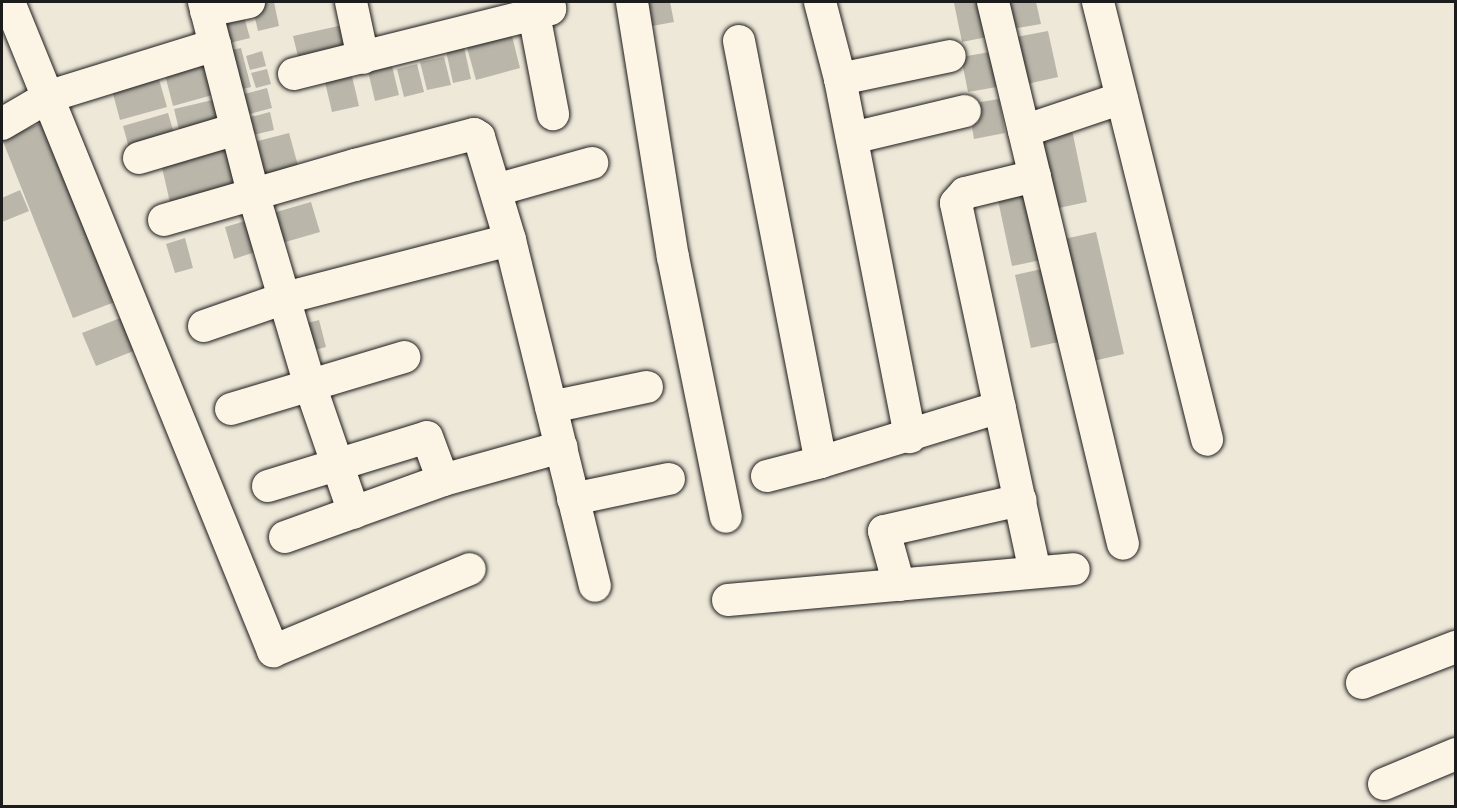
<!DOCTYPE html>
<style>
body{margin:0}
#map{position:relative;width:1457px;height:808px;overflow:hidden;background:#eee8d9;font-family:Sriracha,sans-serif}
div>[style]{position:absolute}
.building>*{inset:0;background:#bab6aa}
.roads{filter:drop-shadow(0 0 2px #1c1c1c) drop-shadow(0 0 2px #1c1c1c)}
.minor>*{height:32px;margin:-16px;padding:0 16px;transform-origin:16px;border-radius:16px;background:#fcf5e5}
span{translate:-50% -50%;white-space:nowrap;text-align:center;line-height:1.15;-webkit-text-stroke:5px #fcf5e5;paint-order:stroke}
.frame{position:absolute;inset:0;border:3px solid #1c1c1c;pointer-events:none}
</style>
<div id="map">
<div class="building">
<i style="clip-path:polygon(274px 2px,279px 26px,258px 31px,252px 5px)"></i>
<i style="clip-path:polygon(647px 2px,670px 2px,674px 22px,652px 26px)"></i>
<i style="clip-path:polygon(979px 2px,987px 37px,962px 42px,954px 3px)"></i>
<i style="clip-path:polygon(1007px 2px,1036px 2px,1041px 24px,1012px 29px)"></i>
<i style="clip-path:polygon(243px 13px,250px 38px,222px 45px,215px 20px)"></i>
<i style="clip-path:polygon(343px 25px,350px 58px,301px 69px,293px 36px)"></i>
<i style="clip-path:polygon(1048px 31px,1058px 77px,1027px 84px,1016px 37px)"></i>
<i style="clip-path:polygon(511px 32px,520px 68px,476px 80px,466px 44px)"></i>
<i style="clip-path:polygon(464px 47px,471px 79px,453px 83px,446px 51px)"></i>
<i style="clip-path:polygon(241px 48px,251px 87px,234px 91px,223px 52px)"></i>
<i style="clip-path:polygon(262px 51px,266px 66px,250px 70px,246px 56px)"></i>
<i style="clip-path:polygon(990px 52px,997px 87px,968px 92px,961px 57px)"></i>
<i style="clip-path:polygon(444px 57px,451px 85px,427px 90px,420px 62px)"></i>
<i style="clip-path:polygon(207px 59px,216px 94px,173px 106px,164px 71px)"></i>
<i style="clip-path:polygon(417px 64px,424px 92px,404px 97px,397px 69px)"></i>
<i style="clip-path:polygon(392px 66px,399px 95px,375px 101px,368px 71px)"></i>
<i style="clip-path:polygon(267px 69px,271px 84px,256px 88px,251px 73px)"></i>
<i style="clip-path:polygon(351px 72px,359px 106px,332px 112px,324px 78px)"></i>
<i style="clip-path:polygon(158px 76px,167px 107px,120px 120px,112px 90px)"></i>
<i style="clip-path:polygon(267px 88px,272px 108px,238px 117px,233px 97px)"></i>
<i style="clip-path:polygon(217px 99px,225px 131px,182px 142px,174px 109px)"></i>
<i style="clip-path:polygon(999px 99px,1005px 133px,974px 139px,968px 104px)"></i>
<i style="clip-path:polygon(270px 112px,274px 130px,244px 137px,239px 120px)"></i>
<i style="clip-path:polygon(168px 113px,178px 147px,132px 159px,123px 126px)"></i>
<i style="clip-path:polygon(49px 120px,120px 300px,73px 318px,2px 139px)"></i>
<i style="clip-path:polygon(1072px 130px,1087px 202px,1054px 209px,1038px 137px)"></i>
<i style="clip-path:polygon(289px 133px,299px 169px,256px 181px,246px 144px)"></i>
<i style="clip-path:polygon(233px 146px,244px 190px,171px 207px,161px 163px)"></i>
<i style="clip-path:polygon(1031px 184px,1046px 259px,1012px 266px,996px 191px)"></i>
<i style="clip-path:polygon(20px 190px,29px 211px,2px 222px,2px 198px)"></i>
<i style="clip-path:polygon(311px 202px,320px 232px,275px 245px,266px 215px)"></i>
<i style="clip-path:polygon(249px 220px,258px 251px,234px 259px,225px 227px)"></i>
<i style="clip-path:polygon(1096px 232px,1124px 354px,1093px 361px,1064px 239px)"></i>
<i style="clip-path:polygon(185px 238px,193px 268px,175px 273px,166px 244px)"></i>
<i style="clip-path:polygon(1046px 268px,1063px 341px,1031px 348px,1015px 275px)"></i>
<i style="clip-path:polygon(128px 315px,141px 348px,96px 366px,82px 333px)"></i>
<i style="clip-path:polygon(319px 320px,326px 347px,303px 353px,296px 326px)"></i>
</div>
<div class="roads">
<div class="minor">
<i style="left:9px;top:2px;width:701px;rotate:67.86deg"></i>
<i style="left:273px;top:651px;width:213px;rotate:-22.6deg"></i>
<i style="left:204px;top:2px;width:197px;rotate:75.6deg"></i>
<i style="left:253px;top:193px;width:200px;rotate:73.5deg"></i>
<i style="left:310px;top:385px;width:135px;rotate:71deg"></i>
<i style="left:351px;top:2px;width:57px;rotate:77.9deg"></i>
<i style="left:632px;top:2px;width:258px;rotate:80.9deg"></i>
<i style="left:673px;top:257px;width:265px;rotate:78.5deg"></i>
<i style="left:820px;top:2px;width:80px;rotate:75.4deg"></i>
<i style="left:840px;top:79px;width:365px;rotate:78.9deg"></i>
<i style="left:993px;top:2px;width:557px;rotate:76.51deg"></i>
<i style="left:1098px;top:2px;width:451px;rotate:76deg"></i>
<i style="left:206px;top:11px;width:44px;rotate:-11.8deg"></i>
<i style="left:534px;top:14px;width:102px;rotate:79.2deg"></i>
<i style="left:739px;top:41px;width:429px;rotate:79deg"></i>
<i style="left:821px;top:462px;width:187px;rotate:-17.1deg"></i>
<i style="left:294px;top:74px;width:247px;rotate:-14deg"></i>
<i style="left:534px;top:14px;width:17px;rotate:-17deg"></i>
<i style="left:550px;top:9px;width:7px;rotate:-98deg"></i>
<i style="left:840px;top:79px;width:112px;rotate:-11.8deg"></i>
<i style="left:2px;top:124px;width:56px;rotate:-30.3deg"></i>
<i style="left:50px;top:96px;width:173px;rotate:-17.2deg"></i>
<i style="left:1024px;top:131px;width:103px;rotate:-18.6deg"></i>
<i style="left:852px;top:138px;width:116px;rotate:-13.4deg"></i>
<i style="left:139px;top:158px;width:101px;rotate:-16.6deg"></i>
<i style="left:496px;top:190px;width:100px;rotate:-15.7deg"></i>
<i style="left:164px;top:220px;width:199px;rotate:-16.1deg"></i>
<i style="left:355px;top:165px;width:123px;rotate:-14.6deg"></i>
<i style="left:474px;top:134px;width:6px;rotate:31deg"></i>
<i style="left:479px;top:137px;width:108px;rotate:73.2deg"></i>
<i style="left:510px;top:240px;width:356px;rotate:76.2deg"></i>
<i style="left:204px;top:326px;width:86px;rotate:-19.1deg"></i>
<i style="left:285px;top:298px;width:232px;rotate:-14.5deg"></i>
<i style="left:551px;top:407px;width:98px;rotate:-11.8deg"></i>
<i style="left:231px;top:409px;width:181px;rotate:-16.7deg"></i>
<i style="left:767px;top:476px;width:56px;rotate:-14.5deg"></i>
<i style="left:268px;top:486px;width:166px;rotate:-17.1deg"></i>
<i style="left:427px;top:437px;width:46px;rotate:69.6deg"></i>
<i style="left:573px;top:499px;width:98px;rotate:-11.8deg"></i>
<i style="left:285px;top:537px;width:168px;rotate:-19.8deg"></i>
<i style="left:443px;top:480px;width:123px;rotate:-15.6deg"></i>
<i style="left:1035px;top:572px;width:377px;rotate:-102.1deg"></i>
<i style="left:956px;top:203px;width:13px;rotate:-48deg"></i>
<i style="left:965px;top:193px;width:72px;rotate:-13.7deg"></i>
<i style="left:899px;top:585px;width:56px;rotate:-105.5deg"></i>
<i style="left:884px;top:531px;width:140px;rotate:-12.8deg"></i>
<i style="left:728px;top:600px;width:347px;rotate:-5.1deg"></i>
<i style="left:1362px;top:683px;width:101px;rotate:-21deg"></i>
<i style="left:1384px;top:784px;width:78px;rotate:-22.6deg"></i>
</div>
</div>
<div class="frame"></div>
</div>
